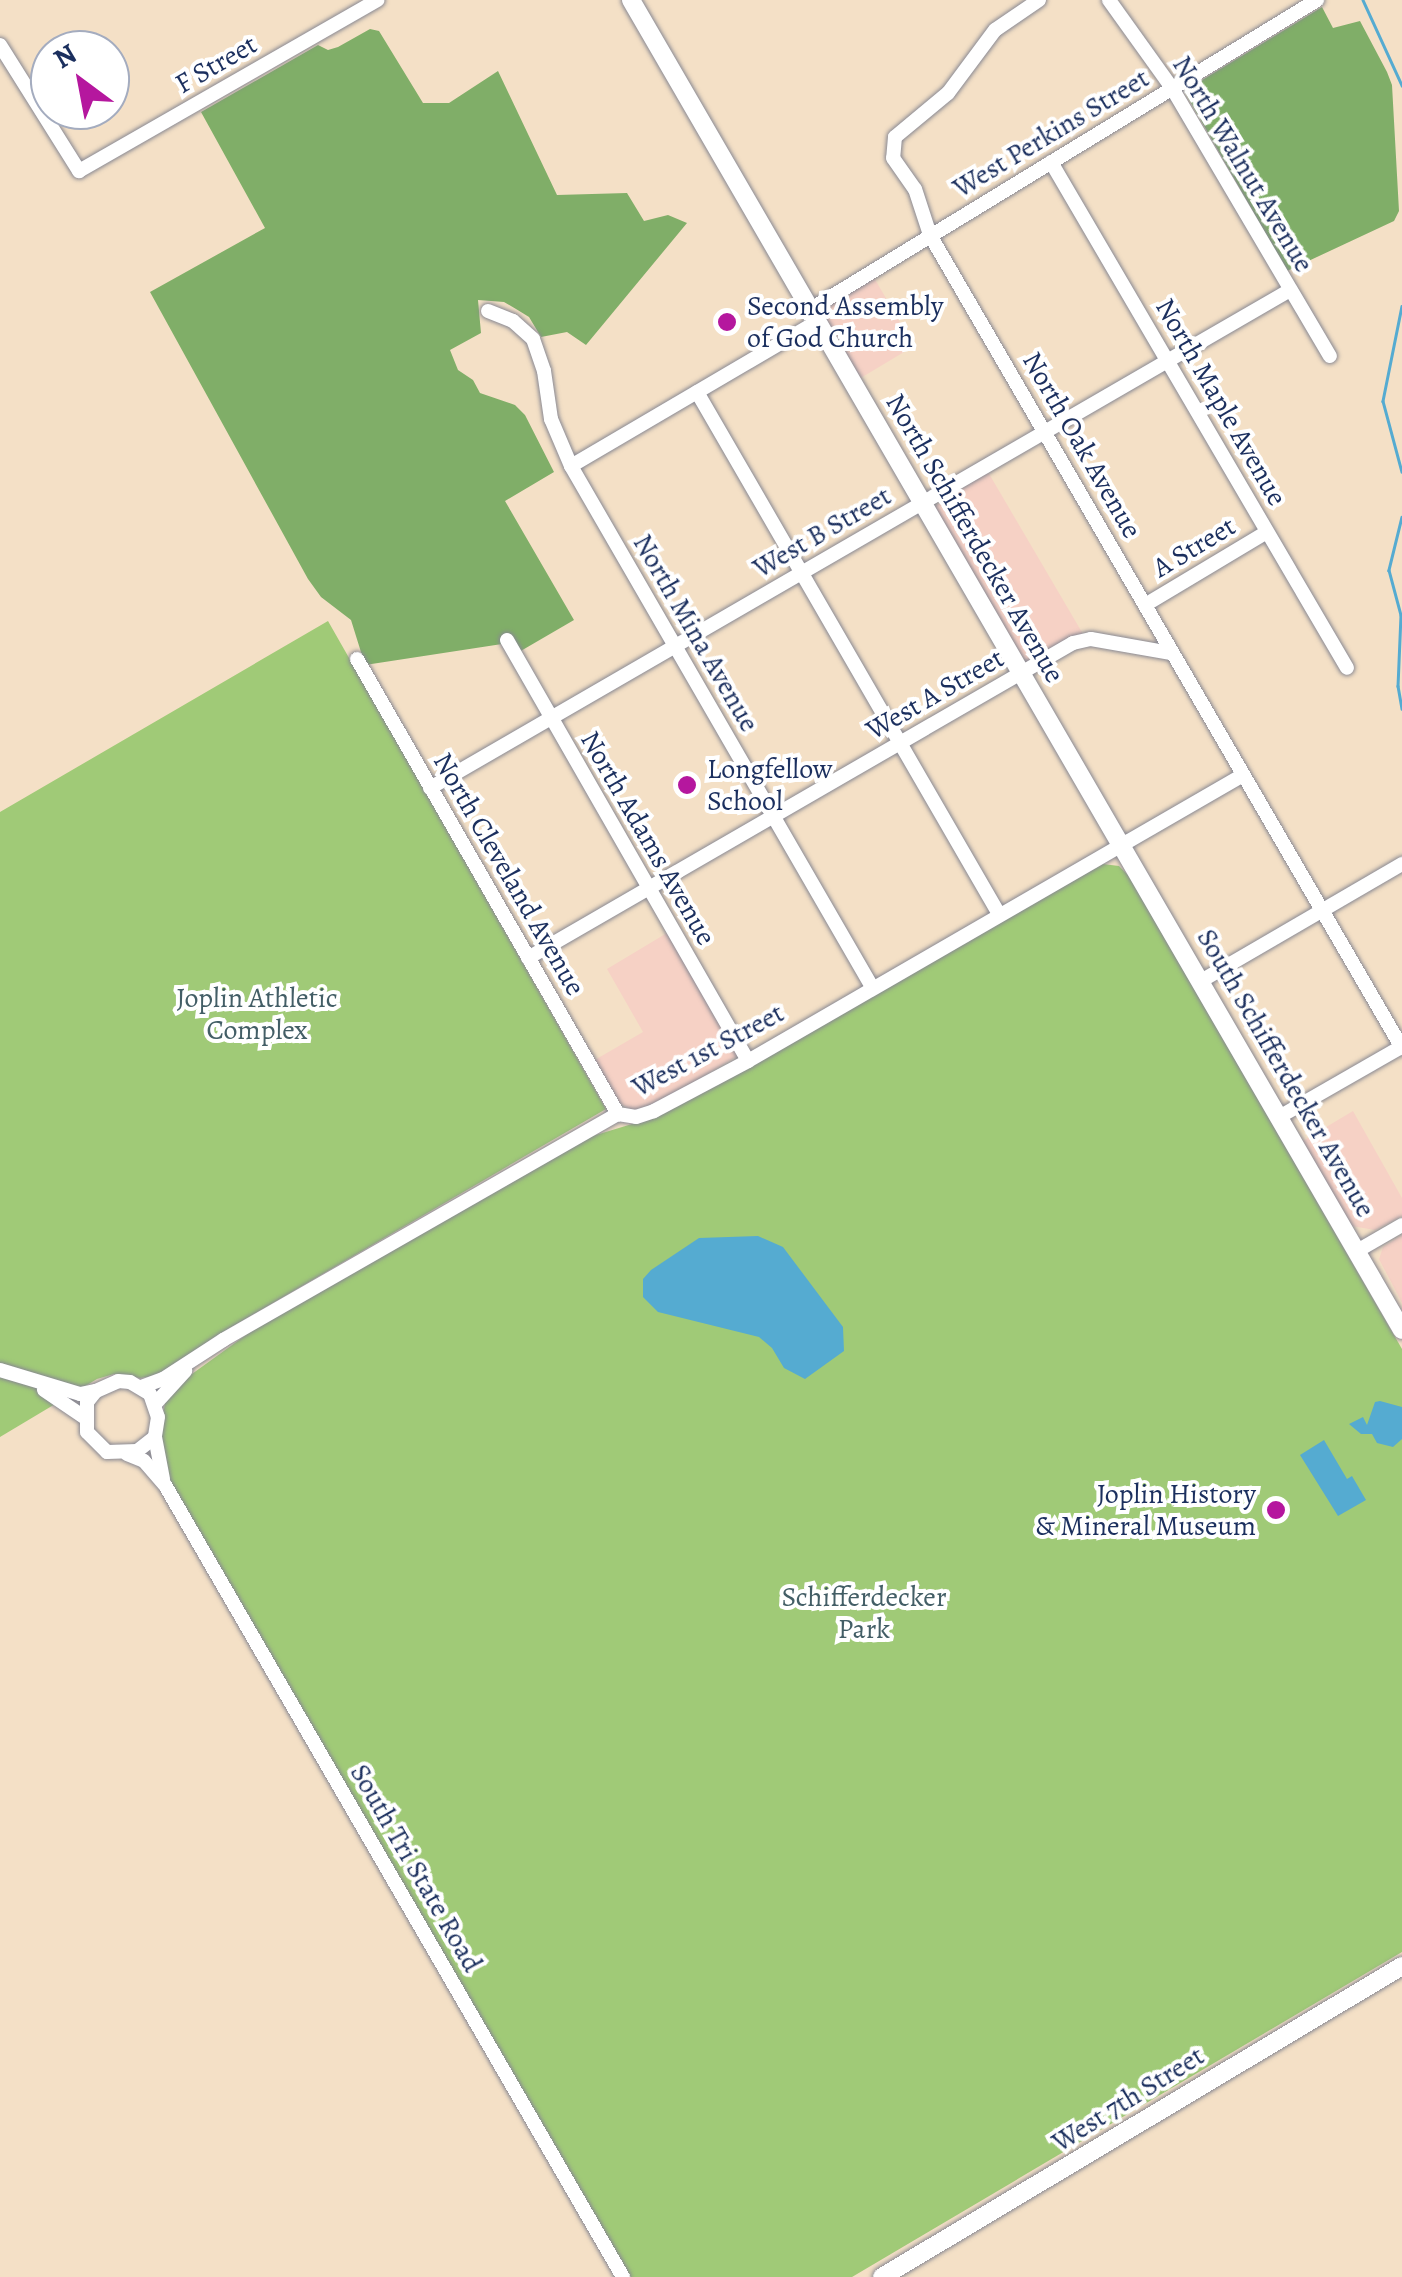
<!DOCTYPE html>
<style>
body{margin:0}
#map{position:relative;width:1402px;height:2277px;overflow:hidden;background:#f4e0c6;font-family:Alegreya,serif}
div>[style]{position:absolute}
.built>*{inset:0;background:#f6d1c5}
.green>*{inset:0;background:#a0ca77}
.forest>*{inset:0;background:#80ae68}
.water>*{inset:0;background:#55abd1}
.stream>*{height:2.5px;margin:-1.25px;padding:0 1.25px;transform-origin:1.25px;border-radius:1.25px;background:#55abd1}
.roads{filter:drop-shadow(0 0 2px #888892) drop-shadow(0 0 2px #888892)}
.minor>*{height:14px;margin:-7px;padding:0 7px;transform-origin:7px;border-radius:7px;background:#fff}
.major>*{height:18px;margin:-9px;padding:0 9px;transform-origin:9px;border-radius:9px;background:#fff}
.dots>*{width:28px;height:28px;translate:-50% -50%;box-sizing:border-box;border:5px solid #fff;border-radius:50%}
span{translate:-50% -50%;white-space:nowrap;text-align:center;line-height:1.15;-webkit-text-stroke:8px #fff;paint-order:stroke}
.street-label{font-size:28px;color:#1b2f5e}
.poi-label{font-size:28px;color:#1b2f5e}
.left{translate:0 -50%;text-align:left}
.right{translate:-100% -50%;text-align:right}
.park-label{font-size:28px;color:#435e66}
.north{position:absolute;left:30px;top:30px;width:100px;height:100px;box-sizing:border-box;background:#fff;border:2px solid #a4acbf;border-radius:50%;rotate:328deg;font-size:28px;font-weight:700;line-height:40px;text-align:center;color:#1b2f5e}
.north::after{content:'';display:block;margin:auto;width:35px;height:45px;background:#b5179e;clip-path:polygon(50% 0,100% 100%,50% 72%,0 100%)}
</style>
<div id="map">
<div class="built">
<i style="clip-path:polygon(873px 276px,914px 346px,859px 379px,825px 321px,826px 312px,831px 304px)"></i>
<i style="clip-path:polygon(988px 472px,1083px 634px,1026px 663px,934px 507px)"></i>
<i style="clip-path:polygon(667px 933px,739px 1055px,659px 1103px,633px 1111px,618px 1102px,593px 1061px,643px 1032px,607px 969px)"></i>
<i style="clip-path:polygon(1353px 1111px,1402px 1198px,1402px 1216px,1375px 1230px,1351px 1226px,1301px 1142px)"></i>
<i style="clip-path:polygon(1402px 1235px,1402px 1303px,1379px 1259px,1383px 1247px)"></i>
</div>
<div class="green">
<i style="clip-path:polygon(328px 621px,606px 1109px,216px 1336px,160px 1375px,140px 1378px,114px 1374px,97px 1379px,0 1437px,0 812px)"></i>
<i style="clip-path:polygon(1103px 864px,1119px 866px,1129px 876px,1402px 1349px,1402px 1952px,852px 2277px,627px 2277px,169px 1485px,159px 1440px,165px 1403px,185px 1379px,275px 1314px,586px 1138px,655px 1117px)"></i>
</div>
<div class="forest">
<i style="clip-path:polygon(1322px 7px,1333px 28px,1360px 21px,1387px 72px,1392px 85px,1399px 211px,1394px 221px,1287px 271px,1184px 91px)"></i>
<i style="clip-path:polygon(370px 29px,379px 31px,423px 103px,449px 103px,498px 71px,557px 195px,627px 193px,644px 221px,668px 215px,687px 223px,586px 345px,567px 332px,541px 337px,529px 317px,516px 309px,504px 302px,478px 300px,481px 333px,450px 350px,458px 370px,473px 380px,480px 393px,515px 405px,525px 415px,554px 472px,505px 501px,574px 620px,519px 652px,502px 644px,365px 665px,351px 620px,321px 597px,308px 579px,150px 292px,265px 228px,201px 112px,318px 45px,328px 50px,338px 47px)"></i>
</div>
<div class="water">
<i style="clip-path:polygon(758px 1236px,783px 1247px,843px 1327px,844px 1351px,805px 1379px,784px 1368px,772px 1348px,759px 1337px,658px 1312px,643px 1297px,643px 1279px,651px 1270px,699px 1238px)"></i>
<i style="clip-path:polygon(1380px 1401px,1402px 1407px,1402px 1439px,1393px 1447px,1377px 1443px,1372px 1434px,1361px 1434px,1349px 1424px,1363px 1417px,1367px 1425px,1375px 1402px)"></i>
<i style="clip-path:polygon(1324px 1440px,1347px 1479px,1352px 1476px,1366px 1500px,1338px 1516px,1300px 1455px)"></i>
</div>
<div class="stream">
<i style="left:1363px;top:0;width:94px;rotate:65.4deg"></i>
<i style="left:1402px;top:306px;width:97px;rotate:101.3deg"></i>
<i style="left:1383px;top:401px;width:73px;rotate:75deg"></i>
<i style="left:1402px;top:517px;width:55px;rotate:103.8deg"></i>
<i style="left:1389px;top:570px;width:47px;rotate:75.1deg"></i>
<i style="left:1401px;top:615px;width:71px;rotate:92.4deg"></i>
<i style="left:1398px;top:686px;width:23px;rotate:80deg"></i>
</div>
<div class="roads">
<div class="minor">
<i style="left:1039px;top:0;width:53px;rotate:145.7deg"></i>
<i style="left:995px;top:30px;width:79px;rotate:126.7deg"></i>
<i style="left:948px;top:93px;width:69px;rotate:140.3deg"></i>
<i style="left:895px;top:137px;width:21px;rotate:95deg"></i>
<i style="left:893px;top:158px;width:38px;rotate:55deg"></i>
<i style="left:915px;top:189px;width:48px;rotate:71.9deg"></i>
<i style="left:930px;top:235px;width:940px;rotate:59.86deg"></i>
<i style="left:1109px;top:0;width:108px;rotate:54.4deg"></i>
<i style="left:1172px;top:88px;width:311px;rotate:59.5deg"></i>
<i style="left:0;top:45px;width:149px;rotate:57.9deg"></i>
<i style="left:79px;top:171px;width:344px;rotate:-29.8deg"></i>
<i style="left:1051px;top:162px;width:586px;rotate:59.67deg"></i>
<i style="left:811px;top:309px;width:593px;rotate:-31.41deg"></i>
<i style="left:488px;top:311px;width:27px;rotate:22deg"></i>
<i style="left:513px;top:321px;width:27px;rotate:42deg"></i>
<i style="left:533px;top:339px;width:34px;rotate:71deg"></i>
<i style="left:544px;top:371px;width:49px;rotate:81.7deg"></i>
<i style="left:551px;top:419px;width:51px;rotate:66.9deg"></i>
<i style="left:571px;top:466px;width:602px;rotate:59.98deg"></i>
<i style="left:697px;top:392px;width:603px;rotate:59.95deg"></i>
<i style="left:571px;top:466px;width:286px;rotate:-30.4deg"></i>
<i style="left:1145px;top:605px;width:142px;rotate:-30.9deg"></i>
<i style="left:507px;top:640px;width:485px;rotate:60.2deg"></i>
<i style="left:357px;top:659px;width:525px;rotate:60.16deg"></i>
<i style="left:430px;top:788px;width:994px;rotate:-30.07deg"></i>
<i style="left:528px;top:958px;width:629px;rotate:-30.03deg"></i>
<i style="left:1073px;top:643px;width:18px;rotate:-13deg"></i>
<i style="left:1091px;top:639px;width:80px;rotate:10deg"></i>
<i style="left:1201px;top:981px;width:233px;rotate:-30.2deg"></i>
<i style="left:1279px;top:1117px;width:141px;rotate:-29.8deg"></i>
<i style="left:1357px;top:1251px;width:52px;rotate:-30deg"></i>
<i style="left:0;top:1370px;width:84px;rotate:16.7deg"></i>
<i style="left:80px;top:1394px;width:16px;rotate:-11deg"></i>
<i style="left:141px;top:1387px;width:23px;rotate:-20deg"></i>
<i style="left:163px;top:1379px;width:72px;rotate:-33deg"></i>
<i style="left:223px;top:1340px;width:455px;rotate:-29.8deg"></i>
<i style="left:618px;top:1114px;width:18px;rotate:9deg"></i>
<i style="left:636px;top:1117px;width:19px;rotate:-18deg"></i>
<i style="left:654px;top:1111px;width:106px;rotate:-28deg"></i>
<i style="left:748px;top:1061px;width:572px;rotate:-30.02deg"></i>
<i style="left:44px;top:1390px;width:48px;rotate:34deg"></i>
<i style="left:155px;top:1404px;width:45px;rotate:-47.7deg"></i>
<i style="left:155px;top:1437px;width:23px;rotate:142deg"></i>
<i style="left:137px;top:1451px;width:30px;rotate:178deg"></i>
<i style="left:107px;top:1452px;width:28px;rotate:-135deg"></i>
<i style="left:87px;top:1432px;width:30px;rotate:-90deg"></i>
<i style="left:87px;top:1402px;width:14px;rotate:-51deg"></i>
<i style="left:96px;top:1391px;width:24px;rotate:-24deg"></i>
<i style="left:118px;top:1381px;width:12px;rotate:5deg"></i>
<i style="left:130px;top:1382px;width:23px;rotate:31deg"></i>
<i style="left:150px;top:1394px;width:24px;rotate:71deg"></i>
<i style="left:158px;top:1417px;width:20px;rotate:99deg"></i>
<i style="left:155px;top:1437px;width:43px;rotate:79.2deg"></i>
<i style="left:127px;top:1454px;width:18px;rotate:22deg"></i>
<i style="left:144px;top:1461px;width:32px;rotate:49deg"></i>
<i style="left:165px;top:1485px;width:915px;rotate:59.96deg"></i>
</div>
<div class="major">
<i style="left:631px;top:0;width:1537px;rotate:59.9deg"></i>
<i style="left:882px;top:2277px;width:606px;rotate:-30.88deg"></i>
</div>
</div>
<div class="dots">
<i style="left:727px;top:322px;background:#b5179e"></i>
<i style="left:687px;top:785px;background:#b5179e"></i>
<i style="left:1276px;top:1510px;background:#b5179e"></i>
</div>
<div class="street-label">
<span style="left:216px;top:64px;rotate:-30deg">F Street</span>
<span style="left:1051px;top:133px;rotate:-31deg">West Perkins Street</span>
<span style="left:1243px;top:164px;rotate:59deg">North Walnut Avenue</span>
<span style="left:1221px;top:402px;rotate:60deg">North Maple Avenue</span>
<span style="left:1082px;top:445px;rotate:60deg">North Oak Avenue</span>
<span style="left:822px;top:532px;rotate:-30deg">West B Street</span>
<span style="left:975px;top:538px;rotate:60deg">North Schifferdecker Avenue</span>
<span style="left:1194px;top:547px;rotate:-31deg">A Street</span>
<span style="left:696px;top:633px;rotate:60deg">North Mina Avenue</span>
<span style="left:935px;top:694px;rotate:-30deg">West A Street</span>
<span style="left:648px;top:838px;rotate:60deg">North Adams Avenue</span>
<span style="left:509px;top:874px;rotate:60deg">North Cleveland Avenue</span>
<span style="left:708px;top:1050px;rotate:-28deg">West 1st Street</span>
<span style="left:1286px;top:1073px;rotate:60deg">South Schifferdecker Avenue</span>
<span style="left:416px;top:1868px;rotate:60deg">South Tri State Road</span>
<span style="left:1128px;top:2099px;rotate:-32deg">West 7th Street</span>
</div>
<div class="poi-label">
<span class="left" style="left:747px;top:322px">Second Assembly<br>of God Church</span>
<span class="left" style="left:707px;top:785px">Longfellow<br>School</span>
<span class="right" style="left:1256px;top:1510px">Joplin History<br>&amp; Mineral Museum</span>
</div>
<div class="park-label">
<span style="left:257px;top:1014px">Joplin Athletic<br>Complex</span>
<span style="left:864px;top:1613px">Schifferdecker<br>Park</span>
</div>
<div class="north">N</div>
</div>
